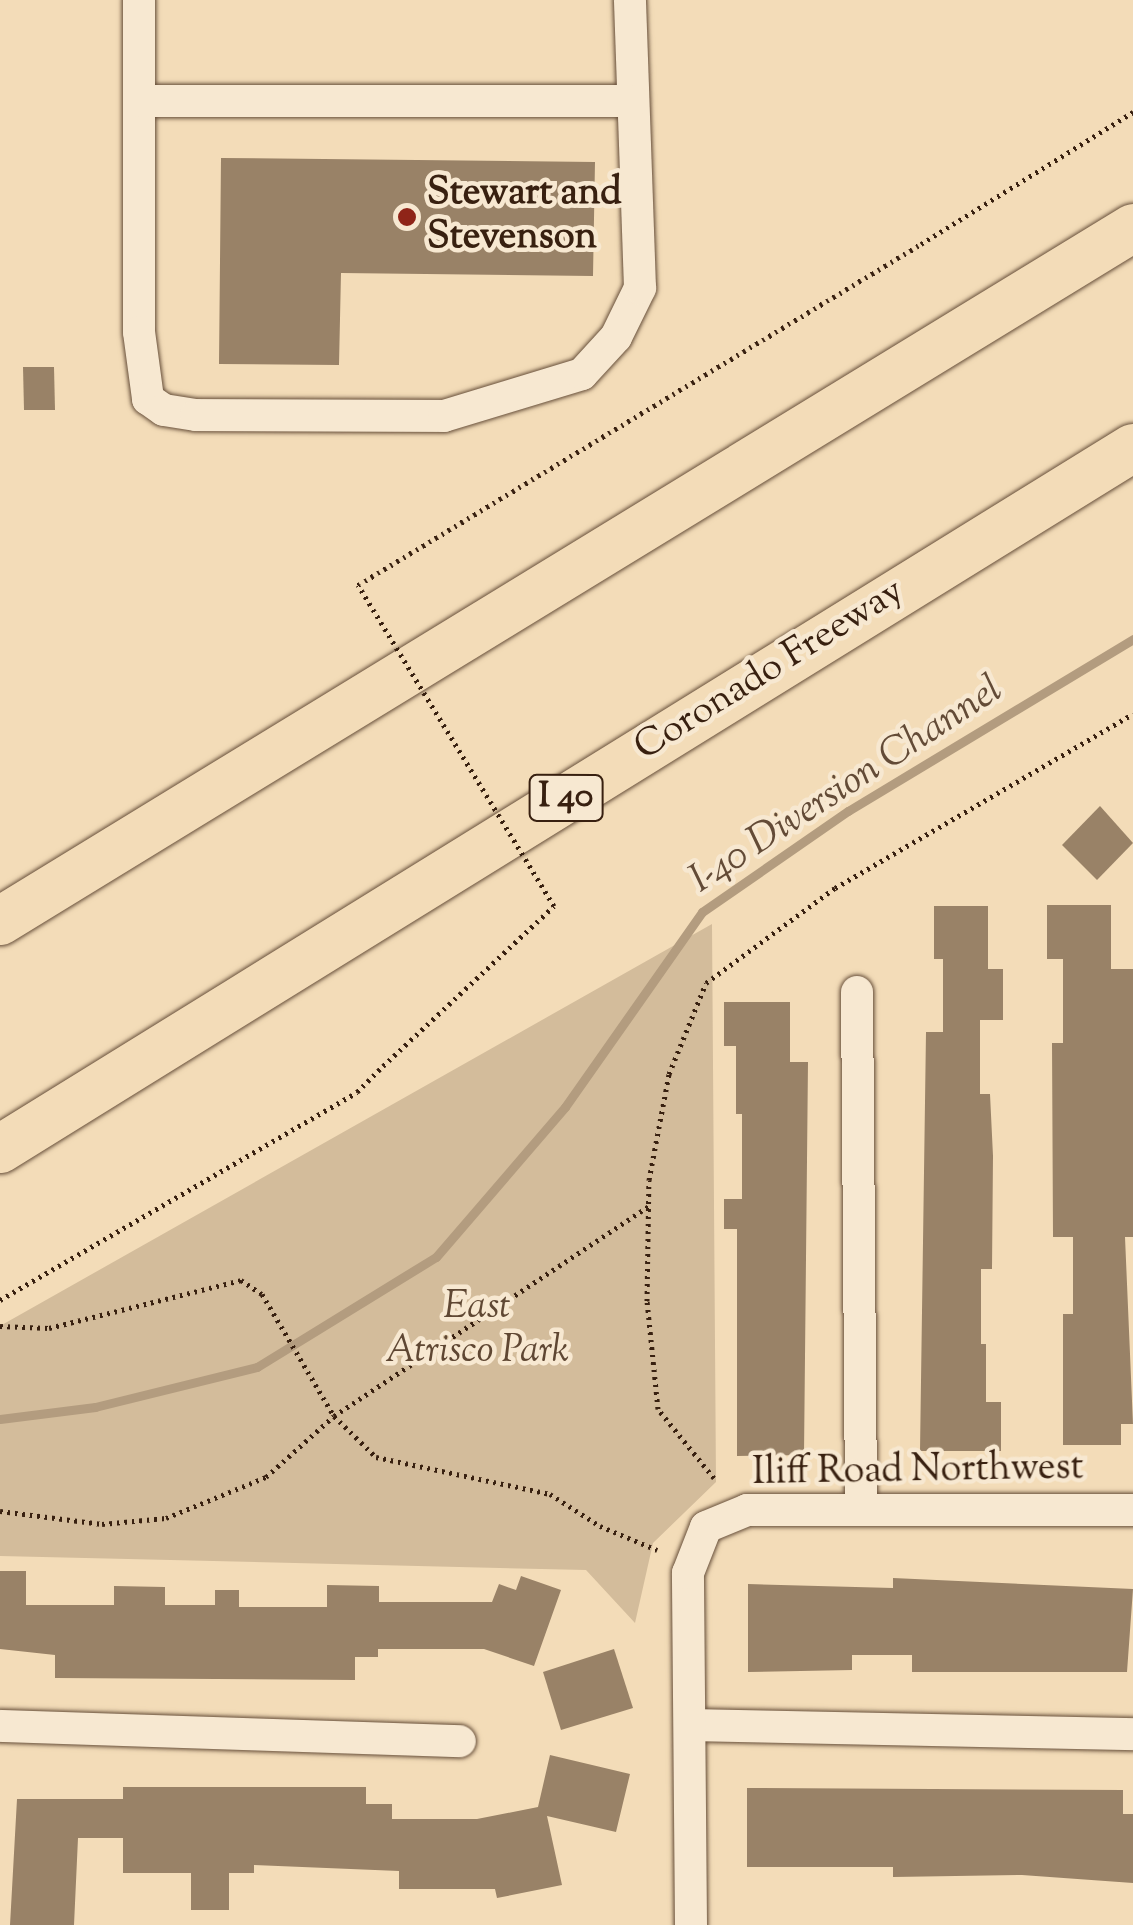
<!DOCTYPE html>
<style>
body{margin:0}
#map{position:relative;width:1133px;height:1925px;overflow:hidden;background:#f3dcb8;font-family:"Sorts Mill Goudy",serif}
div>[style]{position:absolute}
.green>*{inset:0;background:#d3bc9b}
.stream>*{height:9px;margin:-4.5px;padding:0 4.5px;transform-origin:4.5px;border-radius:4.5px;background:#b39c7f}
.building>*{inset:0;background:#998267}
.path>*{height:5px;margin-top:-2.5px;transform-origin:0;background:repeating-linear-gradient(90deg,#382010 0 2.5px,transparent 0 7.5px)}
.roads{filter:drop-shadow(0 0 2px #674f3a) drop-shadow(0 0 2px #674f3a)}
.minor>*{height:32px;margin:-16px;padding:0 16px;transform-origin:16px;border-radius:16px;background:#f7e8d1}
.highway>*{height:48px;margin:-24px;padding:0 24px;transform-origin:24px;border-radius:24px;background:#f3dcb8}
.path-bridge>*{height:5px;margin-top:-2.5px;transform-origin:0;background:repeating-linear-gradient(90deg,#382010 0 2.5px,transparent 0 7.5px)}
.dots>*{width:28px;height:28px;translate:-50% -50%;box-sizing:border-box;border:5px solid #f7e8d1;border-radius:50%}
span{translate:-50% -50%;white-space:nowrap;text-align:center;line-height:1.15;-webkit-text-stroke:9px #f7e8d1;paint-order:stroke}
.shield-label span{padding:2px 8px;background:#f7e8d1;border:2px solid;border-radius:8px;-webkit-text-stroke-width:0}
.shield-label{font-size:35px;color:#382010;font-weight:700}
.poi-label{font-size:38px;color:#382010;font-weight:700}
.left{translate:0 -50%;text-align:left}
.street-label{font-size:38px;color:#382010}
.park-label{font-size:38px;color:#5f4733;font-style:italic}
.water-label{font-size:40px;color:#634b37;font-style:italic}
</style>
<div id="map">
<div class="green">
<i style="clip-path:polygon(712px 924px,716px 1482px,653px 1543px,635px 1623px,586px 1570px,0 1556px,0 1326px)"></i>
</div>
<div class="stream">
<i style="left:0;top:1419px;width:96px;rotate:-7.2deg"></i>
<i style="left:95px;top:1407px;width:167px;rotate:-13.9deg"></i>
<i style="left:257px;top:1367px;width:210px;rotate:-31.6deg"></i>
<i style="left:436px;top:1257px;width:198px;rotate:-49.3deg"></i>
<i style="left:565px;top:1107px;width:238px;rotate:-54.9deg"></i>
<i style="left:702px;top:912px;width:178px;rotate:-34.7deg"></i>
<i style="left:848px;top:811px;width:333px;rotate:-31.1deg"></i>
</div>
<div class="building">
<i style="clip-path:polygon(221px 158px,595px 162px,593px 276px,341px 273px,339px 365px,219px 364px)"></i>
<i style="clip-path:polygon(23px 367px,54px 367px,55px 410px,24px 410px)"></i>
<i style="clip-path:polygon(1100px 806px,1133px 843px,1097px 880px,1062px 845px)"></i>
<i style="clip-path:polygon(1047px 905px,1111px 905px,1111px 969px,1133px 969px,1133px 1237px,1125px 1237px,1133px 1424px,1121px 1424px,1121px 1445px,1063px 1445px,1063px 1314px,1073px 1314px,1073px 1237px,1053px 1237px,1052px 1043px,1063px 1043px,1063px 959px,1047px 959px)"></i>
<i style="clip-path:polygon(934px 906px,988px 906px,988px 969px,1003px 969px,1003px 1020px,980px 1020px,980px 1094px,990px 1094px,993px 1156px,992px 1269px,981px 1269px,981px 1344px,986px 1344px,986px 1402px,1001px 1402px,1001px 1451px,920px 1451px,926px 1032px,943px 1032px,943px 959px,934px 959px)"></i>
<i style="clip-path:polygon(724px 1002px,790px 1002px,790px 1062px,808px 1062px,804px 1455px,737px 1456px,737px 1229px,724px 1229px,724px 1199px,742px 1199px,742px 1114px,736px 1114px,736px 1046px,724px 1046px)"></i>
<i style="clip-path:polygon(0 1571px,26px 1571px,26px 1605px,114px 1605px,114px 1586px,165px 1587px,165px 1605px,215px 1605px,215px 1590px,239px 1590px,239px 1607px,327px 1607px,327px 1585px,379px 1586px,379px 1602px,492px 1602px,499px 1584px,516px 1590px,521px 1576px,561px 1590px,534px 1666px,484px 1649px,378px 1649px,378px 1657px,355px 1657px,355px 1680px,55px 1678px,55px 1655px,0 1649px)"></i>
<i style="clip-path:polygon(893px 1578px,1133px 1589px,1127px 1672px,912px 1672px,912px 1655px,852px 1655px,852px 1670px,748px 1672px,748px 1584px,893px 1588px)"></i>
<i style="clip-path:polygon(614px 1649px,633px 1708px,561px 1730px,543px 1672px)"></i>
<i style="clip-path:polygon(550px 1755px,630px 1774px,616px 1832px,547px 1816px,562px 1885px,497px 1898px,495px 1889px,399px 1889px,399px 1871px,254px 1865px,254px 1873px,229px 1873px,229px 1910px,191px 1910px,191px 1873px,123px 1873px,123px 1838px,78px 1838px,74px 1925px,10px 1925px,17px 1799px,123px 1799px,123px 1787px,366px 1787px,366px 1804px,392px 1804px,392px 1819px,477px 1819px,538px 1807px)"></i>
<i style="clip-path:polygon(747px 1788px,1123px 1790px,1123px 1814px,1133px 1814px,1133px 1883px,1022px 1875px,893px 1877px,893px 1867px,747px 1867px)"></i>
</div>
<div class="path">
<i style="left:921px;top:244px;width:250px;rotate:-31.9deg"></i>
<i style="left:0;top:1300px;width:413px;rotate:-30.2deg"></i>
<i style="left:357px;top:1092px;width:37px;rotate:-45deg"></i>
<i style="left:0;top:1326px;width:49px;rotate:2.3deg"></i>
<i style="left:49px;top:1328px;width:198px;rotate:-14deg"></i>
<i style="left:241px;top:1280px;width:25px;rotate:34deg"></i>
<i style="left:262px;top:1294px;width:142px;rotate:59.5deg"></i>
<i style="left:334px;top:1416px;width:59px;rotate:44.3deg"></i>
<i style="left:376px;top:1457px;width:178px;rotate:12deg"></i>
<i style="left:550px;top:1494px;width:59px;rotate:32.6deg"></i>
<i style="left:600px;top:1526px;width:62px;rotate:22.8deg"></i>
<i style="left:714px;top:1478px;width:89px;rotate:-129.1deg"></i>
<i style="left:658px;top:1409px;width:109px;rotate:-95.8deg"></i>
<i style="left:647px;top:1301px;width:121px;rotate:-89.1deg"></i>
<i style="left:649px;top:1180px;width:108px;rotate:-79.3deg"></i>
<i style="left:669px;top:1074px;width:98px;rotate:-67.9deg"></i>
<i style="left:706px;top:983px;width:160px;rotate:-36.4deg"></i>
<i style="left:835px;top:888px;width:345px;rotate:-30.3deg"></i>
<i style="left:0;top:1511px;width:103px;rotate:7.3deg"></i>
<i style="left:102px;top:1524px;width:64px;rotate:-5.4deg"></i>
<i style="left:166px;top:1518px;width:108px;rotate:-22.3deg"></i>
<i style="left:266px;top:1477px;width:91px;rotate:-41.9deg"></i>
<i style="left:334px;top:1416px;width:379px;rotate:-33.7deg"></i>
</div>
<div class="roads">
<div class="minor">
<i style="left:139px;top:0;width:332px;rotate:90deg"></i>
<i style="left:139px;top:332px;width:68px;rotate:82.3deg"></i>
<i style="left:148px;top:399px;width:19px;rotate:35deg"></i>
<i style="left:164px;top:410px;width:32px;rotate:9deg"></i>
<i style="left:196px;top:415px;width:248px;rotate:0.2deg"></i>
<i style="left:444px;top:416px;width:144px;rotate:-16.9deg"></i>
<i style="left:582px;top:374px;width:50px;rotate:-47.4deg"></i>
<i style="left:616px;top:337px;width:55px;rotate:-63.9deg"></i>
<i style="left:640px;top:288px;width:288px;rotate:-92deg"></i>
<i style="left:139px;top:101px;width:493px"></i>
<i style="left:857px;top:992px;width:515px;rotate:89.55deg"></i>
<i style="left:694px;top:1725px;width:439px;rotate:1.2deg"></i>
<i style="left:0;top:1726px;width:460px;rotate:1.9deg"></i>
<i style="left:691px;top:1925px;width:352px;rotate:-90.5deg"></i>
<i style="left:688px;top:1573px;width:49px;rotate:-68.6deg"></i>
<i style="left:706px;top:1527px;width:44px;rotate:-22.5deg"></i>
<i style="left:747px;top:1510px;width:386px"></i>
</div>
<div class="highway">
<i style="left:0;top:921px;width:1328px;rotate:-31.45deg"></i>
<i style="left:0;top:1149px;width:1332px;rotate:-31.75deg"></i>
</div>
</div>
<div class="path-bridge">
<i style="left:383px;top:1066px;width:234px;rotate:-43.1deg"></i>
<i style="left:554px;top:906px;width:376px;rotate:-121.4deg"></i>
<i style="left:358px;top:585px;width:658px;rotate:-31.2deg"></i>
</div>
<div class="dots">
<i style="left:407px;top:217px;background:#8f2418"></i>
</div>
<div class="shield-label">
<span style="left:566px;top:798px">I 40</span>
</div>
<div class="poi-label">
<span class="left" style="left:427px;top:217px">Stewart and<br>Stevenson</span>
</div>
<div class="street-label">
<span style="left:770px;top:671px;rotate:-32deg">Coronado Freeway</span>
<span style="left:918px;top:1472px;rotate:-1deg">Iliff Road Northwest</span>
</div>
<div class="park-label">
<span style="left:477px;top:1331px">East<br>Atrisco Park</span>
</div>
<div class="water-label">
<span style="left:847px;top:786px;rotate:-33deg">I-40 Diversion Channel</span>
</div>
</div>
